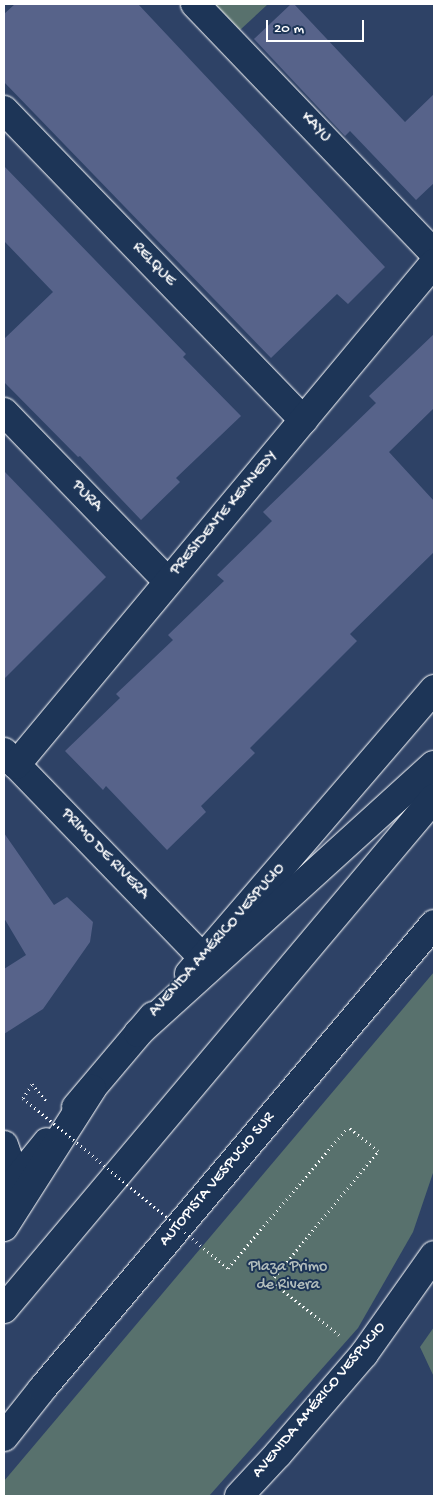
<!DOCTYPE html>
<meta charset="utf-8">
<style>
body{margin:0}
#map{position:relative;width:438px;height:1500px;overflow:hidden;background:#2e4266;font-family:"Gochi Hand",sans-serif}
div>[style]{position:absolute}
.green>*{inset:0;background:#58716d}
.building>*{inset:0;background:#57638a}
.path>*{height:3px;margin-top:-1.5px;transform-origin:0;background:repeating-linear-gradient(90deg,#fff 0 1px,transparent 0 5px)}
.roads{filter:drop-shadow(0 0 1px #fff) drop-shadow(0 0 1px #fff)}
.minor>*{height:28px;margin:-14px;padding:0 14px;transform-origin:14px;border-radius:14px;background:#1d3557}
.major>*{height:28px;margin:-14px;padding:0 14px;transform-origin:14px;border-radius:14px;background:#1d3557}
.highway>*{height:28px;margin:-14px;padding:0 14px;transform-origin:14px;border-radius:14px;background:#1d3557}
.path-bridge>*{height:3px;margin-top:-1.5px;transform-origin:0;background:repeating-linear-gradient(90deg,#fff 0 1px,transparent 0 5px)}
span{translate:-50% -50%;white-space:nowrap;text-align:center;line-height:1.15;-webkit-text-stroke:4px #1d3557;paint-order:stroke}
.street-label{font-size:16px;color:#fff}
.park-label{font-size:16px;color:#b4bfbd}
.frame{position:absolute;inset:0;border:5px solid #fff;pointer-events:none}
.scale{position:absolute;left:266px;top:20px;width:98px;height:22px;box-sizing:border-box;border:2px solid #fff;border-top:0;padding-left:6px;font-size:15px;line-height:18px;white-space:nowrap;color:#fff;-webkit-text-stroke:4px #1d3557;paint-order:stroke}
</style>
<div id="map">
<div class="green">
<i style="clip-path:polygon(215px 4px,268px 4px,240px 30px)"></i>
<i style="clip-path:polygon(434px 972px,434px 1170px,413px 1232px,358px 1328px,209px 1496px,4px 1496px,4px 1481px)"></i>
<i style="clip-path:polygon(434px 1327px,434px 1377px,420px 1347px)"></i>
</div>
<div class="building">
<i style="clip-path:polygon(15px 4px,138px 4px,385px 267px,348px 304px,337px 294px,271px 358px,4px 82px,4px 14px)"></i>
<i style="clip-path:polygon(291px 4px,294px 4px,405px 122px,434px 94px,434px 183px,416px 200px,350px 131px,345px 136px,254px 39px)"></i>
<i style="clip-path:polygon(4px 166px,186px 354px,183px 357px,241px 416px,176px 478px,180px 482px,141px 520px,80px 456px,78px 457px,4px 382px,4px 339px,53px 292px,4px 241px)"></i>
<i style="clip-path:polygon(434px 334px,434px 408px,389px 452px,434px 501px,434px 552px,350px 634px,357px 641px,250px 748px,255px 753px,201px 806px,206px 812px,167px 850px,106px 786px,103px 790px,65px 751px,120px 698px,116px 694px,173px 640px,168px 635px,224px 581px,217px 575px,272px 521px,263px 512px,376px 403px,369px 396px)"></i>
<i style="clip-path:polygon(4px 471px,106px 577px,4px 679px)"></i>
<i style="clip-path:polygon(4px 833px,54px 905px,67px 897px,93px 922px,90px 942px,43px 1009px,4px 1034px,4px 969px,26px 955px,4px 918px)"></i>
</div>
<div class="path">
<i style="left:23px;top:1098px;width:17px;rotate:-57deg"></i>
<i style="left:32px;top:1084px;width:23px;rotate:50deg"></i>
<i style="left:339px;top:1335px;width:87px;rotate:-141.5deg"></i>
<i style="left:271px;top:1281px;width:168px;rotate:-50.5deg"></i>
<i style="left:378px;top:1151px;width:38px;rotate:-141deg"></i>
</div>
<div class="roads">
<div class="minor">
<i style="left:195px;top:4px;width:345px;rotate:46.2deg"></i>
<i style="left:4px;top:110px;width:431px;rotate:46deg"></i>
<i style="left:4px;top:412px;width:236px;rotate:46deg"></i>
<i style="left:4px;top:752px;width:286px;rotate:46deg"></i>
<i style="left:16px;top:765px;width:653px;rotate:-50.22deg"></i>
<i style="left:4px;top:1145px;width:37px;rotate:71deg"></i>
</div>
<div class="major">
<i style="left:189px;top:974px;width:376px;rotate:-49.3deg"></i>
<i style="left:76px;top:1107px;width:119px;rotate:-49.8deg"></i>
<i style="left:4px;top:1195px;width:68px;rotate:-50.9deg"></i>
<i style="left:239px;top:1496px;width:57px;rotate:-47.1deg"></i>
<i style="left:278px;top:1454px;width:132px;rotate:-49.3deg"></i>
<i style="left:364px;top:1354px;width:121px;rotate:-54.7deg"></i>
</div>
<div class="highway">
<i style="left:138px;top:1033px;width:399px;rotate:-42.2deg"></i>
<i style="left:4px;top:1227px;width:164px;rotate:-57.5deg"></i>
<i style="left:4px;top:1309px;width:668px;rotate:-49.92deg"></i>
<i style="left:4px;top:1437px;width:61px;rotate:-51.6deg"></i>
<i style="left:42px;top:1389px;width:608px;rotate:-49.87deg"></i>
</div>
</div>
<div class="path-bridge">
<i style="left:23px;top:1098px;width:266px;rotate:39.7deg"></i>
<i style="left:228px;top:1268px;width:185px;rotate:-49.6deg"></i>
</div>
<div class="street-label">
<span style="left:315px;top:128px;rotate:46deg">KAYU</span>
<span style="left:153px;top:265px;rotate:46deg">RELQUE</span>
<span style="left:86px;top:497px;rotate:46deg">PURA</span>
<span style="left:225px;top:514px;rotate:-50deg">PRESIDENTE KENNEDY</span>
<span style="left:104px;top:855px;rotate:46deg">PRIMO DE RIVERA</span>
<span style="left:218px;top:941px;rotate:-49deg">AVENIDA AMÉRICO VESPUCIO</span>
<span style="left:218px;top:1180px;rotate:-50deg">AUTOPISTA VESPUCIO SUR</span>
<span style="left:320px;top:1401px;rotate:-50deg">AVENIDA AMÉRICO VESPUCIO</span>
</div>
<div class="park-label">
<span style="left:288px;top:1277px">Plaza Primo<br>de Rivera</span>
</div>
<div class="frame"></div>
<div class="scale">20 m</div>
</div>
